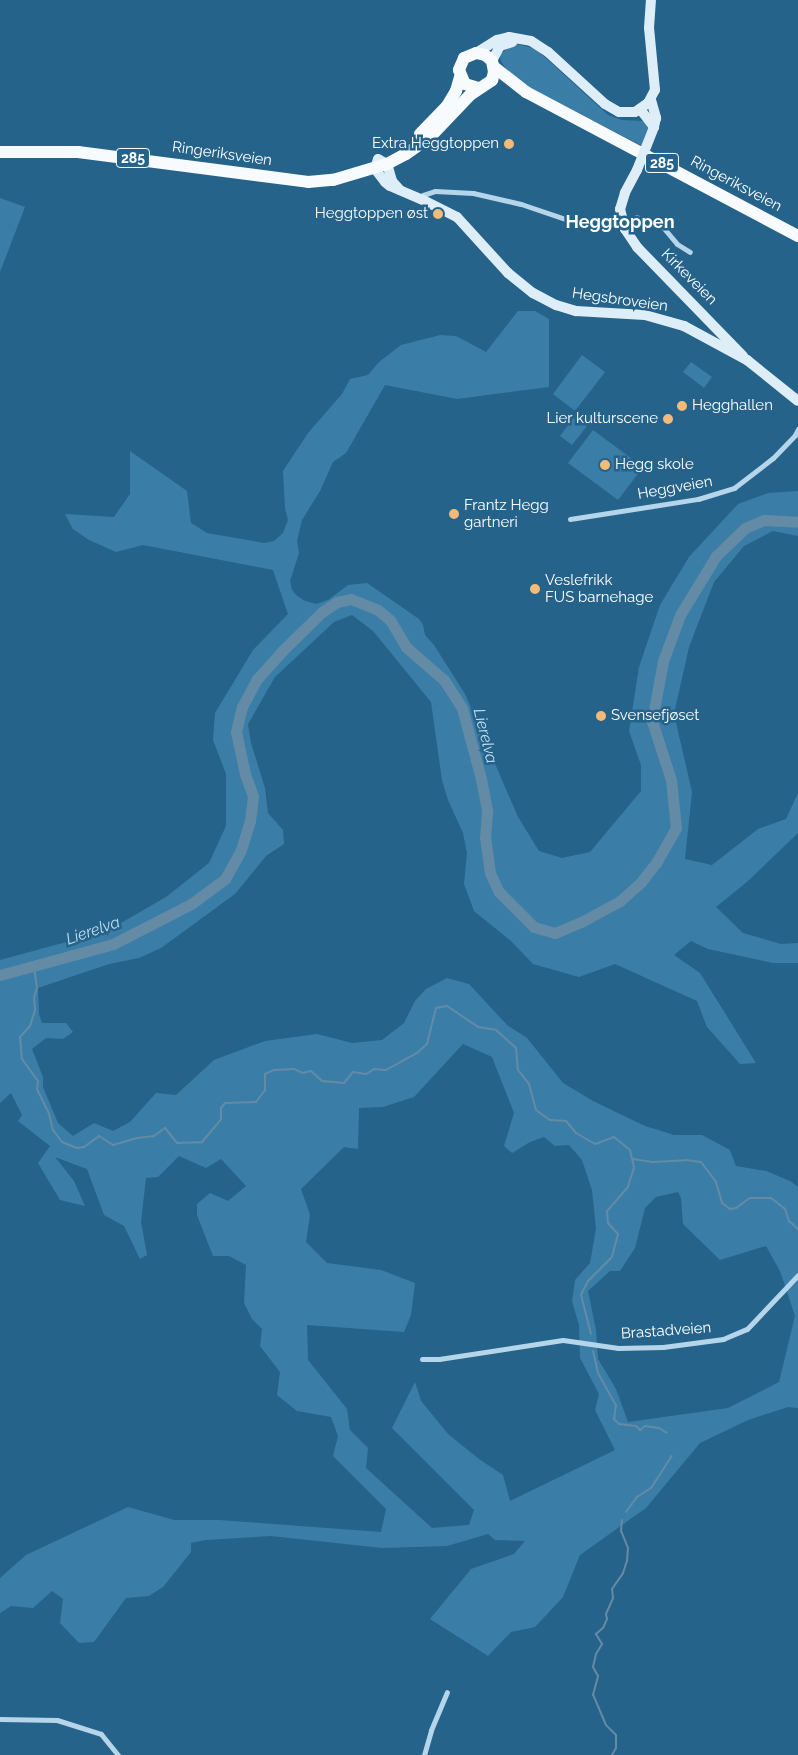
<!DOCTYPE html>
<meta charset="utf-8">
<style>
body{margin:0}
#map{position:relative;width:798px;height:1755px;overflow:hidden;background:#26638a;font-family:Raleway,sans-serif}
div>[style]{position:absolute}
.green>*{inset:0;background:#3a7ea7}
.stream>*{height:2px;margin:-1px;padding:0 1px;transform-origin:1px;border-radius:1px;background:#648ba6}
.river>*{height:11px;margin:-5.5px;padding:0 5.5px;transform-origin:5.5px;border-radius:5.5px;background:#648ba6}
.street>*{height:5px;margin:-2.5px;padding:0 2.5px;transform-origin:2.5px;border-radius:2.5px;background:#b4d5ea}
.secondary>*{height:10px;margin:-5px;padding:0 5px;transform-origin:5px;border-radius:5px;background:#deeef8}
.primary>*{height:12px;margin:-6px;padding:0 6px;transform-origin:6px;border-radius:6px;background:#f7fbfe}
.secondary-bridge>*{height:10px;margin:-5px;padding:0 5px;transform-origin:5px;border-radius:5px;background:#deeef8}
.dots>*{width:14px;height:14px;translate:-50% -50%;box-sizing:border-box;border:2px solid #26638a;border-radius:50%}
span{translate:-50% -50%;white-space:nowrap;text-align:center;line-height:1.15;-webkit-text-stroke:5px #26638a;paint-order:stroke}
.shield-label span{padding:1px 4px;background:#26638a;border:1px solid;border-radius:4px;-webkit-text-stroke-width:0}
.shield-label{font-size:14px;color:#fff;font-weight:700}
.poi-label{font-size:15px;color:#fff}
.right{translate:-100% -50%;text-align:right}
.left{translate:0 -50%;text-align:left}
.street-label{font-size:15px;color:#fff}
.water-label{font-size:16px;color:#c0def1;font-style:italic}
.quarter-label{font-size:18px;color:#fff;font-weight:700}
</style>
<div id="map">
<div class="green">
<i style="clip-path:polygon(517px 44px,536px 49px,608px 115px,622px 120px,643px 121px,649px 127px,644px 147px,521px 83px,508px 72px,501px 61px,500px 55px,511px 45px)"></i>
<i style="clip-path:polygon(0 198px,25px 207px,0 272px)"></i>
<i style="clip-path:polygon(evenodd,518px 311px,535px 311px,549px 319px,549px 387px,457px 399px,385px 385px,346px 453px,333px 462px,320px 491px,302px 520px,297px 541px,299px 553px,290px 581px,292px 590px,296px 595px,305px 601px,316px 604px,328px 600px,348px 585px,367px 583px,419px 619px,423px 625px,425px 635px,434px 645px,465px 694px,518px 817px,539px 851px,562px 858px,590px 852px,641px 791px,641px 765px,629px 731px,639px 667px,660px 605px,689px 557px,738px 504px,768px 493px,798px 491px,798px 536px,773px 531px,744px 546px,714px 582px,689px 647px,674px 714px,692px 792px,685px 859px,712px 865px,758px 829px,786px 819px,798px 793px,798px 833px,748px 881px,716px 907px,743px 933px,781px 944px,798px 943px,798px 963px,773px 963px,708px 949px,691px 941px,674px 955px,700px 973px,756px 1063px,740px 1064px,707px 1027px,697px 1001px,615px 964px,579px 977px,533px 964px,511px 941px,474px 911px,464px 884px,467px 853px,463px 833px,448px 800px,442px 780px,431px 702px,373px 631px,352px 615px,334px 622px,275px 677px,248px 724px,251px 743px,265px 788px,268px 813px,283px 830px,284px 844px,266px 856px,235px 894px,161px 948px,139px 958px,109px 964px,38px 988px,39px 1014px,42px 1023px,66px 1023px,73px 1032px,63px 1039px,46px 1038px,32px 1049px,43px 1077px,43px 1087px,58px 1123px,73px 1136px,94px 1123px,113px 1131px,130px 1122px,156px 1093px,176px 1095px,214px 1060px,265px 1041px,317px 1034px,352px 1043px,382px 1040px,404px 1023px,415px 1001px,426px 989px,447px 978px,469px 984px,507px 1025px,527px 1038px,563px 1083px,593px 1101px,645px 1126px,674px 1135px,702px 1135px,730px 1150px,736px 1166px,766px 1171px,790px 1181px,798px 1187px,798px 1408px,788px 1407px,748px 1420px,700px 1443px,646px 1508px,580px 1555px,563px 1597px,535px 1627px,511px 1632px,488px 1656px,430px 1619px,471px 1569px,514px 1554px,525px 1541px,495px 1540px,488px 1534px,447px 1546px,382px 1548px,271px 1536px,205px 1540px,191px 1543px,191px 1552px,163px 1587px,149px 1596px,126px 1598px,94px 1642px,79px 1643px,60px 1623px,63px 1599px,52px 1591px,33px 1608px,11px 1606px,0 1613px,0 1578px,26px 1555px,128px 1507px,174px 1520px,219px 1520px,381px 1532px,386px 1509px,333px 1456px,338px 1436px,331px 1417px,297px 1411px,277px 1395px,280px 1372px,260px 1346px,262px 1329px,252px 1319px,244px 1303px,246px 1265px,229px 1256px,213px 1256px,197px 1215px,197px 1204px,210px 1193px,228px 1201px,246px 1186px,221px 1159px,206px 1168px,179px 1156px,158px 1177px,146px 1178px,141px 1222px,147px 1255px,140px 1259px,124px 1226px,104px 1215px,87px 1169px,55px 1157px,74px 1181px,85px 1206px,60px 1200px,38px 1163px,50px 1146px,18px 1121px,22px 1115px,11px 1093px,0 1103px,0 960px,70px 941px,121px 923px,166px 897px,209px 863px,226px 826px,226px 774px,213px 740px,215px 713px,253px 650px,288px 614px,273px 570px,143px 545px,116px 552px,89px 540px,73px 529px,65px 514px,114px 517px,130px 494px,130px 451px,187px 491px,191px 523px,207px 533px,264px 543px,274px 541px,283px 533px,288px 520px,285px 508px,283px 471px,308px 433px,342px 394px,350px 379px,368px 375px,379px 362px,401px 345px,440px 335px,456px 336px,486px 352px,518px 311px,463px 1044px,492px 1057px,514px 1113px,504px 1146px,512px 1153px,530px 1142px,544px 1137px,555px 1146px,569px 1145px,582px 1160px,592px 1190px,596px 1229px,590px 1263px,575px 1280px,572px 1301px,579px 1325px,580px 1358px,599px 1394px,595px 1410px,615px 1450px,510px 1501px,503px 1475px,479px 1459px,448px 1434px,421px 1401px,415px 1382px,392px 1428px,474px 1510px,469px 1525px,432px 1528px,366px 1468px,368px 1448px,350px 1430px,347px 1409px,308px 1360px,307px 1325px,404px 1332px,411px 1315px,415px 1283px,381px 1270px,327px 1263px,306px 1242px,310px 1215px,301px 1189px,344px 1147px,358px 1149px,359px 1108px,383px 1107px,414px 1097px,463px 1044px,518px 311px,678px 1192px,681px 1198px,683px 1224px,720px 1260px,766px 1246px,780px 1271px,795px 1316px,779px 1382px,728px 1408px,628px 1422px,616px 1389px,598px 1359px,596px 1330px,588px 1291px,610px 1271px,620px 1271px,635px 1248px,645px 1208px,656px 1197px,678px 1192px)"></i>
<i style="clip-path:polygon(582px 355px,605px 372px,575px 411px,553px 394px)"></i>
<i style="clip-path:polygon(691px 362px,712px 377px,704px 388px,683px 372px)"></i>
<i style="clip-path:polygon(575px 416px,587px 426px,572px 445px,560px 436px)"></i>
<i style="clip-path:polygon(593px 430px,643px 467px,618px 500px,568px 463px)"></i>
</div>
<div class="stream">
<i style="left:34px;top:967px;width:21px;rotate:82deg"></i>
<i style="left:37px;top:988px;width:10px;rotate:107deg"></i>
<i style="left:34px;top:998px;width:12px;rotate:85deg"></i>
<i style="left:35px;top:1010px;width:17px;rotate:107deg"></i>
<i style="left:30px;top:1026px;width:15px;rotate:132deg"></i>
<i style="left:20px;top:1037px;width:22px;rotate:85deg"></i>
<i style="left:22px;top:1059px;width:27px;rotate:54deg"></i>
<i style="left:38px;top:1081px;width:8px;rotate:97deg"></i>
<i style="left:37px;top:1089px;width:28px;rotate:64deg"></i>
<i style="left:49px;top:1114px;width:16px;rotate:76deg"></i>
<i style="left:53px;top:1130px;width:15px;rotate:53deg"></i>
<i style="left:62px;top:1142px;width:16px;rotate:22deg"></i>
<i style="left:77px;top:1148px;width:7px;rotate:-8deg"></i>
<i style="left:84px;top:1147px;width:19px;rotate:-36deg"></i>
<i style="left:99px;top:1136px;width:17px;rotate:33deg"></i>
<i style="left:113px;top:1145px;width:26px;rotate:-16deg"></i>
<i style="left:138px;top:1138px;width:16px;rotate:-7deg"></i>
<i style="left:154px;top:1136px;width:14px;rotate:-36deg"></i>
<i style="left:165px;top:1128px;width:19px;rotate:51deg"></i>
<i style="left:177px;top:1143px;width:25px;rotate:-2deg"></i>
<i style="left:202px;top:1142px;width:30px;rotate:-50deg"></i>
<i style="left:221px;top:1119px;width:11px;rotate:-90deg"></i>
<i style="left:221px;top:1108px;width:6px;rotate:-51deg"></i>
<i style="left:225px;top:1103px;width:31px;rotate:-2deg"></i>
<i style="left:256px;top:1102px;width:15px;rotate:-53deg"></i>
<i style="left:265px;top:1090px;width:16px;rotate:-90deg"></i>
<i style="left:265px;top:1074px;width:10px;rotate:-24deg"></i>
<i style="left:274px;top:1070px;width:20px;rotate:-3deg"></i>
<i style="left:294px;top:1069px;width:10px;rotate:24deg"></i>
<i style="left:303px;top:1073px;width:8px;rotate:-14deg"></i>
<i style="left:311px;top:1071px;width:15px;rotate:42deg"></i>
<i style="left:322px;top:1081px;width:22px;rotate:5deg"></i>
<i style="left:344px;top:1083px;width:14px;rotate:-51deg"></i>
<i style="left:353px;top:1072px;width:13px;rotate:9deg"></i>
<i style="left:366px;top:1074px;width:9px;rotate:-32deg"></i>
<i style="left:374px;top:1069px;width:12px;rotate:5deg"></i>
<i style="left:386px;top:1070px;width:35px;rotate:-29deg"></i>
<i style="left:417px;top:1053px;width:13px;rotate:-42deg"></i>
<i style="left:427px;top:1044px;width:37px;rotate:-76deg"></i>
<i style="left:436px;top:1008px;width:11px;rotate:-10deg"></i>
<i style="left:447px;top:1006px;width:37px;rotate:34deg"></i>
<i style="left:478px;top:1027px;width:18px;rotate:9deg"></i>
<i style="left:496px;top:1030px;width:27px;rotate:42deg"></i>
<i style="left:516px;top:1048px;width:22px;rotate:85deg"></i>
<i style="left:518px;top:1070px;width:18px;rotate:52deg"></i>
<i style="left:529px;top:1084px;width:27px;rotate:75deg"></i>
<i style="left:536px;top:1110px;width:17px;rotate:36deg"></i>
<i style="left:550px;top:1120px;width:16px;rotate:4deg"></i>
<i style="left:566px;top:1121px;width:16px;rotate:50deg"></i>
<i style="left:576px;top:1133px;width:22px;rotate:30deg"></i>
<i style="left:595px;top:1144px;width:20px;rotate:-20deg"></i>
<i style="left:614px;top:1137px;width:21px;rotate:39deg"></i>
<i style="left:630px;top:1150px;width:18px;rotate:77deg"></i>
<i style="left:634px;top:1168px;width:20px;rotate:108deg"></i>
<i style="left:628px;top:1187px;width:32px;rotate:131deg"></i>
<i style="left:607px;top:1211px;width:12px;rotate:85deg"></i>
<i style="left:608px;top:1223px;width:15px;rotate:48deg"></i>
<i style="left:618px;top:1234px;width:24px;rotate:105deg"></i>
<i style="left:612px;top:1257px;width:34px;rotate:135deg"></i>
<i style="left:588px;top:1281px;width:16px;rotate:117deg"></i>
<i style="left:581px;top:1295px;width:40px;rotate:75.6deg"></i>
<i style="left:633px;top:1159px;width:20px;rotate:9deg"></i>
<i style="left:653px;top:1162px;width:33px;rotate:-3deg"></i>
<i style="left:686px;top:1160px;width:15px;rotate:8deg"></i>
<i style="left:701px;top:1162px;width:25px;rotate:53deg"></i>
<i style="left:716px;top:1182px;width:22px;rotate:74deg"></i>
<i style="left:722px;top:1203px;width:10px;rotate:37deg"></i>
<i style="left:730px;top:1209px;width:6px;rotate:-9deg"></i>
<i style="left:736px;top:1208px;width:17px;rotate:-36deg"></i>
<i style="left:750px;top:1198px;width:21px"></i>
<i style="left:771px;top:1198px;width:18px;rotate:38deg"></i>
<i style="left:785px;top:1209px;width:13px;rotate:72deg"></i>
<i style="left:789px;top:1221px;width:12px;rotate:42deg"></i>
<i style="left:593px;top:1351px;width:23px;rotate:77deg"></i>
<i style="left:598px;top:1373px;width:37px;rotate:61deg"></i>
<i style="left:616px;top:1405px;width:14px;rotate:98deg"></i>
<i style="left:614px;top:1419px;width:7px;rotate:45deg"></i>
<i style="left:619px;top:1424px;width:17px;rotate:7deg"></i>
<i style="left:636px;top:1426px;width:6px;rotate:45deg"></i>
<i style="left:640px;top:1430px;width:6px;rotate:-39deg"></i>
<i style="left:645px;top:1426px;width:14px;rotate:8deg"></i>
<i style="left:659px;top:1428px;width:9px;rotate:32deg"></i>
<i style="left:626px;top:1512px;width:19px;rotate:-54deg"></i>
<i style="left:637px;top:1497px;width:17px;rotate:-33deg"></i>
<i style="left:651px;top:1488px;width:38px;rotate:-57deg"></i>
<i style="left:612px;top:1755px;width:8px;rotate:-60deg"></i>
<i style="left:616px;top:1748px;width:13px;rotate:-90deg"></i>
<i style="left:616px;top:1735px;width:14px;rotate:-135deg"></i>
<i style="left:606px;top:1725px;width:33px;rotate:-113deg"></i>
<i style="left:593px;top:1695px;width:20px;rotate:-75deg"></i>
<i style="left:598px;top:1676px;width:10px;rotate:-119deg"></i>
<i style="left:593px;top:1667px;width:13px;rotate:-77deg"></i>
<i style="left:596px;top:1654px;width:12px;rotate:-59deg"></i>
<i style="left:602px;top:1644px;width:12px;rotate:-121deg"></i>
<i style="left:596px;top:1634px;width:9px;rotate:-41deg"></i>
<i style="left:603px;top:1628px;width:10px;rotate:-66deg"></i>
<i style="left:607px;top:1619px;width:5px;rotate:-101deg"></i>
<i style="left:606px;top:1614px;width:17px;rotate:-66deg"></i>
<i style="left:613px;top:1598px;width:9px;rotate:-96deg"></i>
<i style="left:612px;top:1589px;width:19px;rotate:-55deg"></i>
<i style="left:623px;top:1573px;width:13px;rotate:-72deg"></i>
<i style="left:627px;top:1561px;width:13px;rotate:-86deg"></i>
<i style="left:628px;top:1548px;width:18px;rotate:-112deg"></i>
<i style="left:621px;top:1531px;width:11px;rotate:-85deg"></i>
</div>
<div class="river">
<i style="left:0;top:975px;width:117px;rotate:-15.3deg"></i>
<i style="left:113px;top:944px;width:88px;rotate:-27.1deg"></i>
<i style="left:191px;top:904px;width:42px;rotate:-36.3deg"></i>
<i style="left:225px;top:879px;width:33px;rotate:-61deg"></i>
<i style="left:241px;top:850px;width:30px;rotate:-73deg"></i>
<i style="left:250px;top:821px;width:25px;rotate:-83deg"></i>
<i style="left:253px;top:796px;width:23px;rotate:-110deg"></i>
<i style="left:245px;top:774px;width:43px;rotate:-102.1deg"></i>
<i style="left:236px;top:732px;width:26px;rotate:-77deg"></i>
<i style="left:242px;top:707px;width:32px;rotate:-62deg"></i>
<i style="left:257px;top:679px;width:38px;rotate:-48deg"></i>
<i style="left:282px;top:651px;width:56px;rotate:-44.3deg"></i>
<i style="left:322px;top:612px;width:18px;rotate:-34deg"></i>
<i style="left:337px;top:602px;width:14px;rotate:-12deg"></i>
<i style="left:351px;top:599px;width:29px;rotate:22deg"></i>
<i style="left:378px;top:610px;width:16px;rotate:40deg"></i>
<i style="left:390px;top:620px;width:31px;rotate:59deg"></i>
<i style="left:406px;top:647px;width:50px;rotate:41deg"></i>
<i style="left:444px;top:680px;width:33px;rotate:57deg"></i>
<i style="left:462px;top:708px;width:73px;rotate:75deg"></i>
<i style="left:481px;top:779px;width:33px;rotate:79deg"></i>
<i style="left:487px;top:811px;width:26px;rotate:94deg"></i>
<i style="left:485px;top:837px;width:36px;rotate:82deg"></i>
<i style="left:490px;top:873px;width:21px;rotate:65deg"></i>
<i style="left:499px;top:892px;width:49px;rotate:45deg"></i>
<i style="left:534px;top:927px;width:22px;rotate:16deg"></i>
<i style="left:555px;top:933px;width:30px;rotate:-23deg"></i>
<i style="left:583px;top:921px;width:42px;rotate:-28.4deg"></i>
<i style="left:620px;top:901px;width:28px;rotate:-42deg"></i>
<i style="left:641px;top:882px;width:24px;rotate:-52deg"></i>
<i style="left:656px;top:863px;width:40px;rotate:-60.3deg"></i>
<i style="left:676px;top:828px;width:48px;rotate:-95.9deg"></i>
<i style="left:671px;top:780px;width:62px;rotate:-107.9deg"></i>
<i style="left:652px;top:721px;width:61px;rotate:-79.6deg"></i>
<i style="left:663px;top:661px;width:49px;rotate:-69.7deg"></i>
<i style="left:680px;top:615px;width:69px;rotate:-58.6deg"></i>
<i style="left:716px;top:556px;width:40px;rotate:-44deg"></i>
<i style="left:745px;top:528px;width:21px;rotate:-23deg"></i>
<i style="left:764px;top:520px;width:34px;rotate:3deg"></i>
</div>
<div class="street">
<i style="left:421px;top:199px;width:4px;rotate:-63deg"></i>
<i style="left:423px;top:195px;width:13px;rotate:-18deg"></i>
<i style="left:435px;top:191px;width:38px;rotate:3deg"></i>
<i style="left:473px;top:193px;width:49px;rotate:12.9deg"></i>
<i style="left:521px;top:204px;width:62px;rotate:18.7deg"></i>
<i style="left:580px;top:224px;width:42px;rotate:-6.8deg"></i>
<i style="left:636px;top:217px;width:28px;rotate:19deg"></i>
<i style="left:662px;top:226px;width:23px;rotate:50deg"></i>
<i style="left:677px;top:244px;width:15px;rotate:32deg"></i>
<i style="left:570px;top:519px;width:130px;rotate:-8.9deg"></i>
<i style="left:698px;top:499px;width:38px;rotate:-17deg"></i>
<i style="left:734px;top:488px;width:49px;rotate:-37.6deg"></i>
<i style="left:773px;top:458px;width:32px;rotate:-46deg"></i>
<i style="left:795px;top:435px;width:7px;rotate:-63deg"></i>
<i style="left:422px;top:1359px;width:17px"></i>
<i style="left:439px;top:1359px;width:125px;rotate:-8.7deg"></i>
<i style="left:563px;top:1340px;width:56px;rotate:8.3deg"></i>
<i style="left:618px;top:1348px;width:45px;rotate:-1.3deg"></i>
<i style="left:663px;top:1347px;width:61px;rotate:-7.6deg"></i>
<i style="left:723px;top:1339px;width:26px;rotate:-23deg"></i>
<i style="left:747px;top:1329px;width:74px;rotate:-46.6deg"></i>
<i style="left:0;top:1719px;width:57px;rotate:1deg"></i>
<i style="left:57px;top:1720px;width:46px;rotate:17.7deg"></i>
<i style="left:101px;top:1734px;width:27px;rotate:51deg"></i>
<i style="left:424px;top:1755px;width:26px;rotate:-74deg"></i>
<i style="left:431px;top:1730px;width:41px;rotate:-67.2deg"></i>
</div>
<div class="secondary">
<i style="left:476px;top:53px;width:25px;rotate:-32deg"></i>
<i style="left:497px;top:40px;width:12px;rotate:-14deg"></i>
<i style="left:509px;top:37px;width:22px;rotate:10deg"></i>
<i style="left:531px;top:41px;width:20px;rotate:33deg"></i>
<i style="left:548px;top:52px;width:77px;rotate:42.4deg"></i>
<i style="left:605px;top:104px;width:16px;rotate:30deg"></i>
<i style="left:619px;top:112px;width:16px"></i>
<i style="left:635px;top:112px;width:16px;rotate:-35deg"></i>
<i style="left:648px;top:103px;width:15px;rotate:-62deg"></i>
<i style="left:655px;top:90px;width:62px;rotate:-95.5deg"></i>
<i style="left:649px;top:28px;width:28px;rotate:-86deg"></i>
<i style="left:492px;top:61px;width:17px;rotate:-62deg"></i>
<i style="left:500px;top:46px;width:13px;rotate:-18deg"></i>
<i style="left:651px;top:100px;width:19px;rotate:74deg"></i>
<i style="left:656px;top:118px;width:9px;rotate:103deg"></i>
<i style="left:640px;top:109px;width:23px;rotate:52deg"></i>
<i style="left:637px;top:170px;width:26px;rotate:118deg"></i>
<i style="left:625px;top:193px;width:17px;rotate:107deg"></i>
<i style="left:620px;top:209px;width:21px;rotate:76deg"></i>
<i style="left:625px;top:229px;width:22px;rotate:56deg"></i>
<i style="left:637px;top:247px;width:152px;rotate:45.8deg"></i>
<i style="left:400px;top:190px;width:12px;rotate:-132deg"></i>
<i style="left:392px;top:181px;width:18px;rotate:-106deg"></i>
<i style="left:387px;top:164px;width:10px;rotate:-151deg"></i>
<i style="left:378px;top:159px;width:10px;rotate:107deg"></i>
<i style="left:375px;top:169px;width:16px;rotate:52deg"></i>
<i style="left:385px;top:182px;width:6px;rotate:39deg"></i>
<i style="left:390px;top:186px;width:34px;rotate:23deg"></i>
<i style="left:421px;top:199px;width:40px;rotate:26.6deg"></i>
<i style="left:457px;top:217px;width:76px;rotate:47.7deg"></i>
<i style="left:508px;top:273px;width:32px;rotate:39deg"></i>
<i style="left:533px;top:293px;width:26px;rotate:28deg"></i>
<i style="left:556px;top:305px;width:21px;rotate:17deg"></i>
<i style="left:576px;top:311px;width:69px;rotate:3.3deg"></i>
<i style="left:645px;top:315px;width:41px;rotate:15.8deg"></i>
<i style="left:684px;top:326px;width:72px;rotate:28.4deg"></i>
<i style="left:747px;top:360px;width:65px;rotate:38.8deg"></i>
</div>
<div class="primary">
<i style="left:494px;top:67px;width:41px;rotate:38deg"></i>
<i style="left:526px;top:92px;width:308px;rotate:27.9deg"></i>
<i style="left:420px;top:134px;width:39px;rotate:-46deg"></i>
<i style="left:447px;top:106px;width:17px;rotate:-59deg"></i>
<i style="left:456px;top:91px;width:15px;rotate:-74deg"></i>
<i style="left:0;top:152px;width:78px"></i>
<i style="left:78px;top:152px;width:232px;rotate:7.4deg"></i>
<i style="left:308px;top:182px;width:25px;rotate:-5deg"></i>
<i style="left:333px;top:180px;width:56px;rotate:-16.5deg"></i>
<i style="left:387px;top:164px;width:21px;rotate:-28deg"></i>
<i style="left:406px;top:154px;width:29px;rotate:-35deg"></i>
<i style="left:430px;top:137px;width:58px;rotate:-46.4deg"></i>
<i style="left:470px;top:95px;width:27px;rotate:-34deg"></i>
<i style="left:492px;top:80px;width:8px;rotate:-76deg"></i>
<i style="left:494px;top:72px;width:11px;rotate:-100deg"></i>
<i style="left:492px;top:61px;width:9px;rotate:-139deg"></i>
<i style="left:485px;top:55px;width:9px;rotate:-167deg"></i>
<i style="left:476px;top:53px;width:13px;rotate:157deg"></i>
<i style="left:464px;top:58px;width:13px;rotate:113deg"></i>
<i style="left:459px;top:70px;width:15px;rotate:67deg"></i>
<i style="left:465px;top:84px;width:14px;rotate:17deg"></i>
</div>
<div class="secondary-bridge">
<i style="left:637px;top:170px;width:46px;rotate:-68.4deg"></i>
</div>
<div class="dots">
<i style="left:509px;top:144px;background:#f3bb79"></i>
<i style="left:438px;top:214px;background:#f3bb79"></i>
<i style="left:682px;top:406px;background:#f3bb79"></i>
<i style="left:668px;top:419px;background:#f3bb79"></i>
<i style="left:605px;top:465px;background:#f3bb79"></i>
<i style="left:454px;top:514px;background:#f3bb79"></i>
<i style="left:535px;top:589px;background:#f3bb79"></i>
<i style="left:601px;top:716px;background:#f3bb79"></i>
</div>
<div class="shield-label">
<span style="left:133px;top:158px">285</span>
<span style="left:662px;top:163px">285</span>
</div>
<div class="poi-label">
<span class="right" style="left:499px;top:144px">Extra Heggtoppen</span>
<span class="right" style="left:428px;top:214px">Heggtoppen øst</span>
<span class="left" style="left:692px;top:406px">Hegghallen</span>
<span class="right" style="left:658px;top:419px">Lier kulturscene</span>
<span class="left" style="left:615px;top:465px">Hegg skole</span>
<span class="left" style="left:464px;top:514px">Frantz Hegg<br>gartneri</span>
<span class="left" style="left:545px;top:589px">Veslefrikk<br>FUS barnehage</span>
<span class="left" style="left:611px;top:716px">Svensefjøset</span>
</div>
<div class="street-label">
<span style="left:222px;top:154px;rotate:8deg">Ringeriksveien</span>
<span style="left:736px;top:184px;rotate:28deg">Ringeriksveien</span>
<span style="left:689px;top:277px;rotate:45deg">Kirkeveien</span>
<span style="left:620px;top:300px;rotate:8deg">Hegsbroveien</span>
<span style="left:675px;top:488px;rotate:-10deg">Heggveien</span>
<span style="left:666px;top:1331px;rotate:-4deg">Brastadveien</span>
</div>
<div class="water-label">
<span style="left:485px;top:736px;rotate:76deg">Lierelva</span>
<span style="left:93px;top:931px;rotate:-19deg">Lierelva</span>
</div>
<div class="quarter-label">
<span style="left:620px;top:222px">Heggtoppen</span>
</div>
</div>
